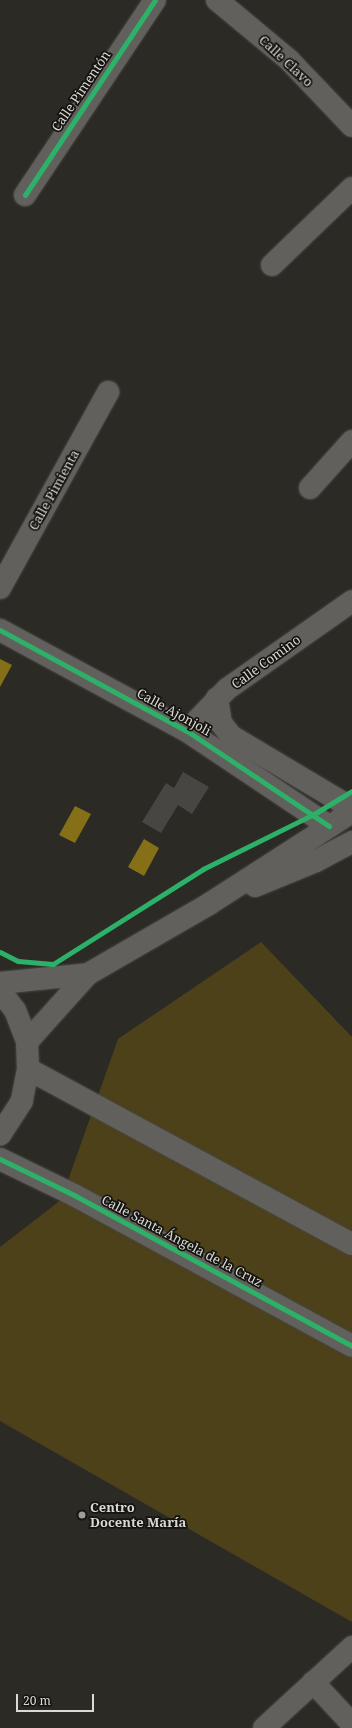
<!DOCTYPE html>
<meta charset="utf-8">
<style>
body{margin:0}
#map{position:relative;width:352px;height:1728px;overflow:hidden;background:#2b2a25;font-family:"Noto Serif",serif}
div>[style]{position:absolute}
.green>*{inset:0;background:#4d411a}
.water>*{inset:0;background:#867017}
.building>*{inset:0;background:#474642}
.roads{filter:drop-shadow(0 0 1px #474642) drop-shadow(0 0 1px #474642)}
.street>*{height:22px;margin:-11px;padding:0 11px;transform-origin:11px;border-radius:11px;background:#61605c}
.secondary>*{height:22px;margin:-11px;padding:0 11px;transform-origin:11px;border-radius:11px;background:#61605c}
.cycleway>*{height:5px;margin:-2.5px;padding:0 2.5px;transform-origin:2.5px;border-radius:2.5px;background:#2db169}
.dots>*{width:11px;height:11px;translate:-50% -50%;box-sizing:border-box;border:2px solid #151410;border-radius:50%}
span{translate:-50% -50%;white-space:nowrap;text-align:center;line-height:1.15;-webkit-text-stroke:3.5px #151410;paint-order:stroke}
.street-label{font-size:13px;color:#dad9d4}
.poi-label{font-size:13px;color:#dad9d4;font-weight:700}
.left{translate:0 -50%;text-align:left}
.scale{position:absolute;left:16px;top:1694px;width:78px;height:18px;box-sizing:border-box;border:2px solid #dad9d4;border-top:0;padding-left:5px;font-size:12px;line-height:14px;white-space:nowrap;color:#dad9d4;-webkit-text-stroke:3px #151410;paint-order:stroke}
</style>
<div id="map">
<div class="green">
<i style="clip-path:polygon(261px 942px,352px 1037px,352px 1622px,0 1421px,0 1247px,61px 1200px,118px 1039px)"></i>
</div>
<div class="water">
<i style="clip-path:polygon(0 659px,12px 665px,0 687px)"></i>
<i style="clip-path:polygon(75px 806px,91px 814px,75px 843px,59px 835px)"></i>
<i style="clip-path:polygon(144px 839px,159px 848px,144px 876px,128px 867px)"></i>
</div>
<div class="building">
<i style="clip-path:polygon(183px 772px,209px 787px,192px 814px,178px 805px,161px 833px,142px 822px,166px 783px,174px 788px)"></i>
</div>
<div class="roads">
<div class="street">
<i style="left:217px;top:0;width:94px;rotate:39.8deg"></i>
<i style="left:289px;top:60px;width:91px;rotate:46.3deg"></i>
<i style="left:25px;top:195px;width:234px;rotate:-56.3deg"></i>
<i style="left:272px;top:265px;width:111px;rotate:-43.9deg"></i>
<i style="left:310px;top:488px;width:63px;rotate:-48.2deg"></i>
<i style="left:0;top:588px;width:224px;rotate:-61.1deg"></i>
<i style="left:0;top:630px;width:213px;rotate:28.4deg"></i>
<i style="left:187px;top:731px;width:171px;rotate:33.8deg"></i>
<i style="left:217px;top:698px;width:25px;rotate:81deg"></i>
<i style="left:221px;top:723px;width:16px;rotate:52deg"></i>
<i style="left:231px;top:736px;width:141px;rotate:30.8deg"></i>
<i style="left:187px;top:731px;width:58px;rotate:-46.4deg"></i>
<i style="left:227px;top:689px;width:153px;rotate:-35.1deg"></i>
<i style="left:313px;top:1682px;width:57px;rotate:47.1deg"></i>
<i style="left:264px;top:1728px;width:120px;rotate:-42.6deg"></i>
</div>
<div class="secondary">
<i style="left:255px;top:886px;width:66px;rotate:-22.3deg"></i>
<i style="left:316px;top:861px;width:41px;rotate:-27.8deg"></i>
<i style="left:0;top:983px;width:88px;rotate:-5.8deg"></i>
<i style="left:0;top:991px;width:24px;rotate:52deg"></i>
<i style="left:15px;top:1010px;width:34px;rotate:69deg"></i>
<i style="left:27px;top:1042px;width:27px;rotate:88deg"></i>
<i style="left:28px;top:1069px;width:33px;rotate:101deg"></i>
<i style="left:22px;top:1101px;width:40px;rotate:122.9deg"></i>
<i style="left:27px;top:1042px;width:91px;rotate:-48.1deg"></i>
<i style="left:88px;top:974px;width:140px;rotate:-30deg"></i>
<i style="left:209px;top:904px;width:170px;rotate:-32.8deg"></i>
<i style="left:28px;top:1069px;width:368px;rotate:28.4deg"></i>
<i style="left:0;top:1159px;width:82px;rotate:25.9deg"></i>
<i style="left:74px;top:1195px;width:316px;rotate:28.5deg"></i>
</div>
</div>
<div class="cycleway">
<i style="left:25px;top:195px;width:234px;rotate:-56.3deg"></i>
<i style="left:0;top:630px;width:213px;rotate:28.4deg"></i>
<i style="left:187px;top:731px;width:171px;rotate:33.8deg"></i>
<i style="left:0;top:952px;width:20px;rotate:27deg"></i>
<i style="left:18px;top:961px;width:35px;rotate:5deg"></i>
<i style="left:53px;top:964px;width:178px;rotate:-32.3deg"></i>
<i style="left:203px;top:869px;width:124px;rotate:-26.4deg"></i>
<i style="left:314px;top:814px;width:44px;rotate:-31.2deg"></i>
<i style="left:0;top:1159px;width:82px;rotate:25.9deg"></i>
<i style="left:74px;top:1195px;width:316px;rotate:28.5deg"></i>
</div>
<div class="dots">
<i style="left:82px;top:1515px;background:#9d9c97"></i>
</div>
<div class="street-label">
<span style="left:286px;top:61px;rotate:43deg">Calle Clavo</span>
<span style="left:81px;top:91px;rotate:-56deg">Calle Pimentón</span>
<span style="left:54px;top:490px;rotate:-61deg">Calle Pimienta</span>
<span style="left:266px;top:662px;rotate:-36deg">Calle Comino</span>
<span style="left:174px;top:712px;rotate:29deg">Calle Ajonjoli</span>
<span style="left:182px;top:1241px;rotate:28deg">Calle Santa Ángela de la Cruz</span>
</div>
<div class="poi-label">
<span class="left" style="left:90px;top:1515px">Centro<br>Docente María</span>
</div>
<div class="scale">20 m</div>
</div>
